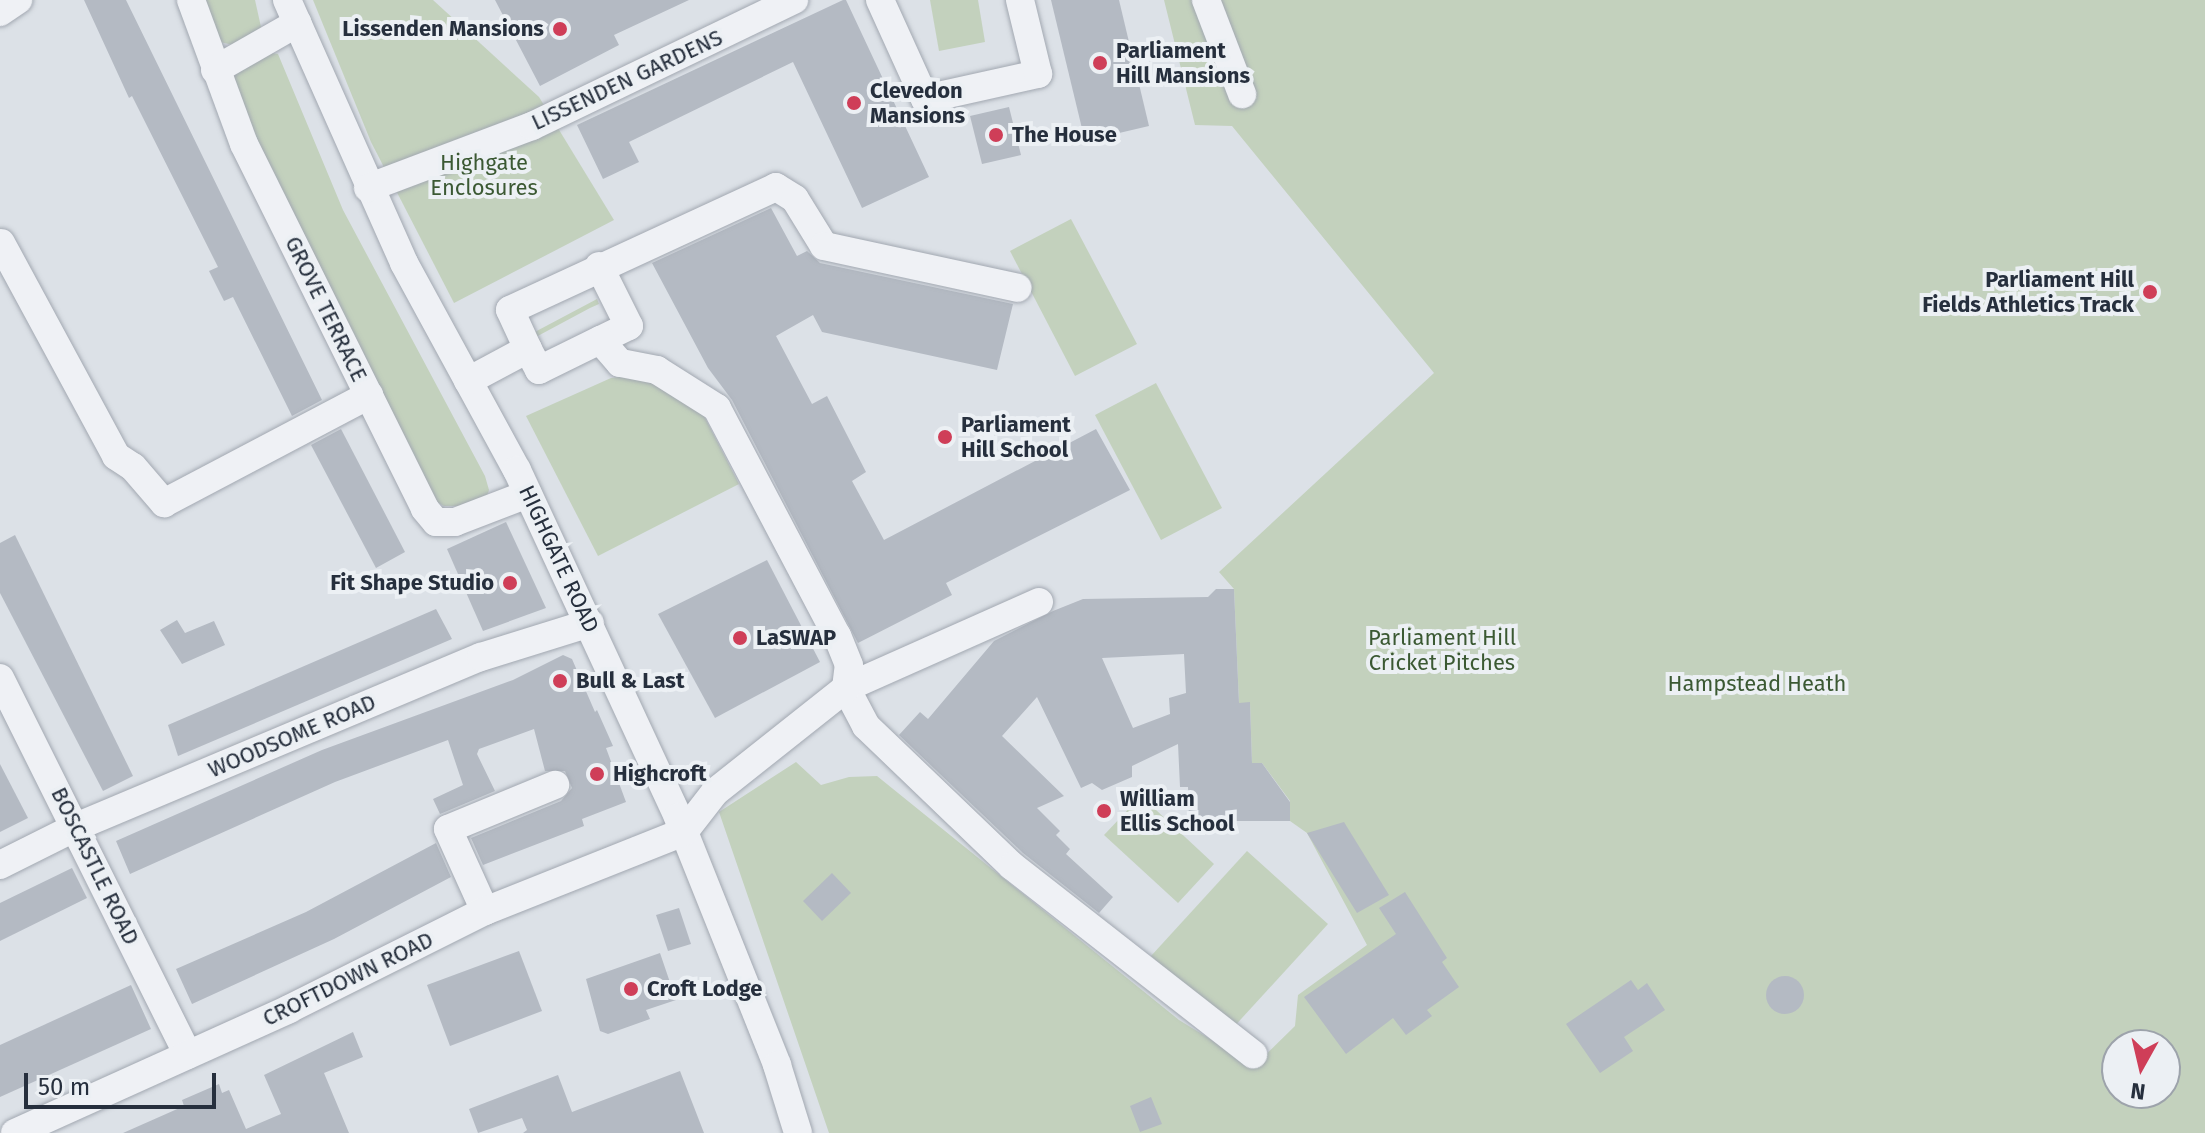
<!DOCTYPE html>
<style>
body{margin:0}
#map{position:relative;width:2205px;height:1133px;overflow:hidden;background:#dce1e7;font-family:"Fira Sans",sans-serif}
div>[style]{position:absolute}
.green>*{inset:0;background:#c3d1bd}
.building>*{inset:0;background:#b4bac3}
.round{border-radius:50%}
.roads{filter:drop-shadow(0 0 2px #a2a8b1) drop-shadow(0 0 2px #a2a8b1)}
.minor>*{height:28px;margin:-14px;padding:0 14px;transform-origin:14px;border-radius:14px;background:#eff1f5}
.dots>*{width:22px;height:22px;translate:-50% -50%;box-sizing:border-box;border:4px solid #ecf0f4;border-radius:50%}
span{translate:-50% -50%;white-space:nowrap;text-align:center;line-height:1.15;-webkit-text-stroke:8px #ecf0f4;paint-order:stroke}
.poi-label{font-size:22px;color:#262f3d;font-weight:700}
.right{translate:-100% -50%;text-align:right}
.left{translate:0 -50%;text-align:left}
.street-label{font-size:22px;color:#262f3d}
.park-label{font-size:22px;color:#3b5933}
.north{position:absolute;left:2101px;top:1029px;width:80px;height:80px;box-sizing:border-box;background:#ecf0f4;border:2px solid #9da3ab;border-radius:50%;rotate:188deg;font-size:22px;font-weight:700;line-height:32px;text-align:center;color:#262f3d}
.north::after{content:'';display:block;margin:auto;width:28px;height:36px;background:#cf3e58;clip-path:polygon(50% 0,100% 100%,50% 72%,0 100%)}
.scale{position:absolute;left:24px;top:1073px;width:192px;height:36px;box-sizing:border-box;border:4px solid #262f3d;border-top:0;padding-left:10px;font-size:24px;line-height:28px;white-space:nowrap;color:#262f3d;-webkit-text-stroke:6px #ecf0f4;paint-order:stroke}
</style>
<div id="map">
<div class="green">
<i style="clip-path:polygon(201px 0,255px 0,261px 27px,254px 36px,233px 45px,220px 42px)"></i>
<i style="clip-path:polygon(313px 0,433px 0,539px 97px,614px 220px,454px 303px,371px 142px)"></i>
<i style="clip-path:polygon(930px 0,978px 0,985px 42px,939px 51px)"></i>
<i style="clip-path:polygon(evenodd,1164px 0,2205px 0,2205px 1133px,829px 1133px,719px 812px,796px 762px,821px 785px,849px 777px,877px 776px,1179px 1020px,1254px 1066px,1295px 1026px,1298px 995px,1367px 945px,1307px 833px,1290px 821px,1290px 801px,1262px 763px,1252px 763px,1250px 703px,1239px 703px,1234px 589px,1219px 572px,1434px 373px,1232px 126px,1195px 125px,1164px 0,2117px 1045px,2165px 1045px,2165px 1093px,2117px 1093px,2117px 1045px)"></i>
<i style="clip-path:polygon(266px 52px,278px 54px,343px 210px,485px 476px,489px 490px,487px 496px,459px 506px,444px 506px,428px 497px,253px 136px,231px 79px,235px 70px)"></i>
<i style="clip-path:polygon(1071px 219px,1137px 344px,1075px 376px,1010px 251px)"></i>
<i style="clip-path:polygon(597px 299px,599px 304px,590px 308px,534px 338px,531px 334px)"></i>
<i style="clip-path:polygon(626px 376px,642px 378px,700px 408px,739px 484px,598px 556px,526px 416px,611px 378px)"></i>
<i style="clip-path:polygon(1156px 383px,1222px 508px,1161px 540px,1095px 415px)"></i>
<i style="clip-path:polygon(1141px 796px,1214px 864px,1178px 903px,1104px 835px)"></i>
<i style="clip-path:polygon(1247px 851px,1328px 924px,1231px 1030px,1151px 956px)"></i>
</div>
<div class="building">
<i style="clip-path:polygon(84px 0,126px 0,322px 400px,292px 416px,233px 297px,224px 301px,209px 271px,218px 267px,132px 96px,129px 98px)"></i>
<i style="clip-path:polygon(495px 0,689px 0,614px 35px,619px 45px,540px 86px)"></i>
<i style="clip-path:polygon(843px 0,846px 0,929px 177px,862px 208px,793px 62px,629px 142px,639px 162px,603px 179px,577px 125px)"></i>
<i style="clip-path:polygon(1051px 0,1119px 0,1149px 126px,1085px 141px)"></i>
<i style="clip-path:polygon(1009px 107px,1021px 155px,982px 164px,970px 116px)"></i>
<i style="clip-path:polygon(771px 208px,797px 256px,807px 251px,820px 263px,1013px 304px,997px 370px,822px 332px,813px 315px,776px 336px,812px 404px,827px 396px,866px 472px,852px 481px,884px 540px,1096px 429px,1130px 490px,946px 583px,952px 595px,858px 643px,732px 400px,708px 368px,652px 263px)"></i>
<i style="clip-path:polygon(341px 429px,405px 552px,376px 568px,311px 445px)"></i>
<i style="clip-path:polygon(506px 522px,546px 608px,483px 631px,447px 549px)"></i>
<i style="clip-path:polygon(15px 535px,133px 776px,103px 791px,0 593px,0 543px)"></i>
<i style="clip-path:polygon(767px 560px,820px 662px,715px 718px,658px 614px)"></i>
<i style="clip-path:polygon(evenodd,1216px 589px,1234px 589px,1239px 703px,1250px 702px,1252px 763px,1262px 763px,1290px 802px,1290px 821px,1189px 821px,1188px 787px,1180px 787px,1178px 744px,1132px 766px,1132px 777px,1102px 790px,1092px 783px,1081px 788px,1037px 697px,1002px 736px,1064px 796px,1037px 808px,1060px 831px,1056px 835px,1070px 849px,1066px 854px,1113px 897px,1099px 913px,1023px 853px,899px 735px,920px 712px,928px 719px,994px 641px,1053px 611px,1083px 599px,1208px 597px,1216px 589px,1184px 654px,1186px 693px,1169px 698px,1170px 714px,1133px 728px,1102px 658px,1184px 654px)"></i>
<i style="clip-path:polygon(436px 609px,452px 639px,178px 756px,168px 725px)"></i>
<i style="clip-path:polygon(177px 620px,185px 633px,214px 621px,225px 645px,182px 664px,160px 630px)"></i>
<i style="clip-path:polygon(563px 655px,572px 659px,595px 712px,597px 710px,613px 746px,606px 748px,626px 802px,582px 819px,584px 826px,483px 865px,471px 838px,561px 801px,572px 788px,565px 771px,545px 771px,534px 729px,479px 749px,477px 754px,495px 791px,440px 814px,433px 799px,463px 785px,448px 740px,335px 782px,130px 874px,116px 841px,322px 750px,513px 680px)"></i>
<i style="clip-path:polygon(0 764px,28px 818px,0 832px)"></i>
<i style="clip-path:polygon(1344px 822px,1389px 895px,1357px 913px,1307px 833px)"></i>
<i style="clip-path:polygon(436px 843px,451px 877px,334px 939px,192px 1004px,176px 969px,306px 912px)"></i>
<i style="clip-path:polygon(72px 868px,87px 898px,0 941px,0 903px)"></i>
<i style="clip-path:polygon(832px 873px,851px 893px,822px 921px,803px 901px)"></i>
<i style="clip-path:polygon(1405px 892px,1447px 958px,1442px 962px,1459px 987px,1427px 1010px,1432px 1016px,1406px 1035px,1393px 1018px,1346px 1054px,1304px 997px,1396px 934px,1379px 908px)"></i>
<i style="clip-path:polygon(679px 908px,691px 944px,668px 951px,656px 915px)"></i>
<i style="clip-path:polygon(519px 951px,542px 1011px,450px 1046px,427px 985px)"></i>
<i style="clip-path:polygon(660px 953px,676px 1000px,646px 1010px,650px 1019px,608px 1034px,600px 1031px,586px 979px)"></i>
<i class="round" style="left:1766px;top:976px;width:38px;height:38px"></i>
<i style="clip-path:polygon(1631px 980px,1638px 990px,1647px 983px,1665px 1010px,1624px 1037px,1633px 1051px,1600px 1073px,1566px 1024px)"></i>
<i style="clip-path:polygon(131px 985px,151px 1029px,0 1097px,0 1045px)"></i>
<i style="clip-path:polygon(353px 1032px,363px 1057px,324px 1073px,349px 1133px,123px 1133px,184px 1106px,182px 1100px,219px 1084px,222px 1093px,229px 1090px,246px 1129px,281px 1114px,264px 1075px)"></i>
<i style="clip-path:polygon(680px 1071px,704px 1133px,523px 1133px,527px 1130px,522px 1118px,478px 1133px,469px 1109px,558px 1075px,572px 1112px)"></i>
<i style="clip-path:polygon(1151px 1097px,1162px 1124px,1140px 1132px,1130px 1106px)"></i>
</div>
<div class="roads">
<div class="minor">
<i style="left:191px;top:0;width:153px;rotate:69.8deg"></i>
<i style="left:244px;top:144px;width:407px;rotate:63.6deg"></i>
<i style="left:425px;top:509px;width:17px;rotate:50deg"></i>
<i style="left:436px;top:522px;width:19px"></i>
<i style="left:455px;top:522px;width:78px;rotate:-21deg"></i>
<i style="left:287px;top:0;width:288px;rotate:66deg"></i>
<i style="left:404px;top:263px;width:236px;rotate:61.4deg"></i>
<i style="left:517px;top:470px;width:383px;rotate:65.1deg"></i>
<i style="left:678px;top:817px;width:267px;rotate:68.2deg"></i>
<i style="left:777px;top:1065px;width:71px;rotate:72.8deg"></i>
<i style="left:880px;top:0;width:109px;rotate:65.6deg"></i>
<i style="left:925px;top:99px;width:116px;rotate:-12.5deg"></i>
<i style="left:1038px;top:74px;width:76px;rotate:-103.7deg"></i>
<i style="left:1206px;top:0;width:101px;rotate:69deg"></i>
<i style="left:0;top:12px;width:22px;rotate:-34deg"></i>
<i style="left:215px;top:70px;width:95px;rotate:-29.8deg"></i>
<i style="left:368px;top:188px;width:175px;rotate:-20.7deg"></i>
<i style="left:532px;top:126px;width:291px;rotate:-25.7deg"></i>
<i style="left:1px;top:243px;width:242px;rotate:61.6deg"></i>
<i style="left:116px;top:456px;width:20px;rotate:33deg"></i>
<i style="left:133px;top:467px;width:48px;rotate:49.3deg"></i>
<i style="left:164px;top:503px;width:232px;rotate:-27.8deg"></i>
<i style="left:599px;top:266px;width:67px;rotate:63.4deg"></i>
<i style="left:629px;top:326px;width:32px;rotate:154deg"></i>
<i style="left:468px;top:381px;width:68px;rotate:-28.1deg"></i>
<i style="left:528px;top:349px;width:43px;rotate:-114.8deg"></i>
<i style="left:510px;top:310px;width:293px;rotate:-24.8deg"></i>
<i style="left:776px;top:187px;width:22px;rotate:32deg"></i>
<i style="left:795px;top:199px;width:55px;rotate:58.3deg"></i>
<i style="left:824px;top:246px;width:198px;rotate:12.2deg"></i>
<i style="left:1039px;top:602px;width:211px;rotate:156deg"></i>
<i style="left:846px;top:688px;width:43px;rotate:62.2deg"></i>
<i style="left:866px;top:726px;width:202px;rotate:43.8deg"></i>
<i style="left:1012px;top:866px;width:306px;rotate:38deg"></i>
<i style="left:0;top:678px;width:421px;rotate:63.5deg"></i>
<i style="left:0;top:865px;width:85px;rotate:-26.6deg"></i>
<i style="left:76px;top:827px;width:439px;rotate:-22.8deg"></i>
<i style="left:481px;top:657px;width:114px;rotate:-17.3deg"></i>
<i style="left:485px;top:911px;width:90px;rotate:-114.3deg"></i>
<i style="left:448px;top:829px;width:116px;rotate:-22.4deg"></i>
<i style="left:15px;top:1133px;width:301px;rotate:-24.3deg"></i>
<i style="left:289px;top:1009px;width:219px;rotate:-26.6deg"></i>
<i style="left:485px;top:911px;width:214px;rotate:-21.7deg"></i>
<i style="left:684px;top:832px;width:51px;rotate:-52.2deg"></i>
<i style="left:715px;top:792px;width:167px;rotate:-38.4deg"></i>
<i style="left:846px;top:688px;width:23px;rotate:-83deg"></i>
<i style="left:849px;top:665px;width:31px;rotate:-112deg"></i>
<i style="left:837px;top:636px;width:258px;rotate:-117.8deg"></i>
<i style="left:717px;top:408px;width:71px;rotate:-147.7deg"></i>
<i style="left:657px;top:370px;width:38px;rotate:-169deg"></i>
<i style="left:620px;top:363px;width:30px;rotate:-131deg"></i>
<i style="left:600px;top:340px;width:68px;rotate:153.8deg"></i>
<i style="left:539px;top:370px;width:24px;rotate:-118deg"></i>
</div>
</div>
<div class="dots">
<i style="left:560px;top:29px;background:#cf3e58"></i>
<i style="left:1100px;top:63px;background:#cf3e58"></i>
<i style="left:854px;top:103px;background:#cf3e58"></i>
<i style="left:996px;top:135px;background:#cf3e58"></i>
<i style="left:2150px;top:292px;background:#cf3e58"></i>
<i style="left:945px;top:437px;background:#cf3e58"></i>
<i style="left:510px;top:583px;background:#cf3e58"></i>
<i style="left:740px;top:638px;background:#cf3e58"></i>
<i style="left:560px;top:681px;background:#cf3e58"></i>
<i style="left:597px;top:774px;background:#cf3e58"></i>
<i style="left:1104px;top:811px;background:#cf3e58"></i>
<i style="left:631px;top:989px;background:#cf3e58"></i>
</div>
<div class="poi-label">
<span class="right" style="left:544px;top:29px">Lissenden Mansions</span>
<span class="left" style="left:1116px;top:63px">Parliament<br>Hill Mansions</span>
<span class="left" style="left:870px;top:103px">Clevedon<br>Mansions</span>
<span class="left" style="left:1012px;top:135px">The House</span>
<span class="right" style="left:2134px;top:292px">Parliament Hill<br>Fields Athletics Track</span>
<span class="left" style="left:961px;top:437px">Parliament<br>Hill School</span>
<span class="right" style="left:494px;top:583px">Fit Shape Studio</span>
<span class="left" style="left:756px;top:638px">LaSWAP</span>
<span class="left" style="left:576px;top:681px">Bull &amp; Last</span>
<span class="left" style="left:613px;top:774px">Highcroft</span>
<span class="left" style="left:1120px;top:811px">William<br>Ellis School</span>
<span class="left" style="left:647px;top:989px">Croft Lodge</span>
</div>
<div class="street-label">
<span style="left:627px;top:80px;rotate:-25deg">LISSENDEN GARDENS</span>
<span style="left:326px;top:309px;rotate:64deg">GROVE TERRACE</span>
<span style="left:559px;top:559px;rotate:65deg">HIGHGATE ROAD</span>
<span style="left:292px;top:736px;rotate:-23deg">WOODSOME ROAD</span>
<span style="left:95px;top:866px;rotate:64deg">BOSCASTLE ROAD</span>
<span style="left:348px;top:979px;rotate:-26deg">CROFTDOWN ROAD</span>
</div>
<div class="park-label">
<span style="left:484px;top:175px">Highgate<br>Enclosures</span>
<span style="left:1442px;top:650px">Parliament Hill<br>Cricket Pitches</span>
<span style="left:1757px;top:684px">Hampstead Heath</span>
</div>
<div class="north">N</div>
<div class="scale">50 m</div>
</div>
